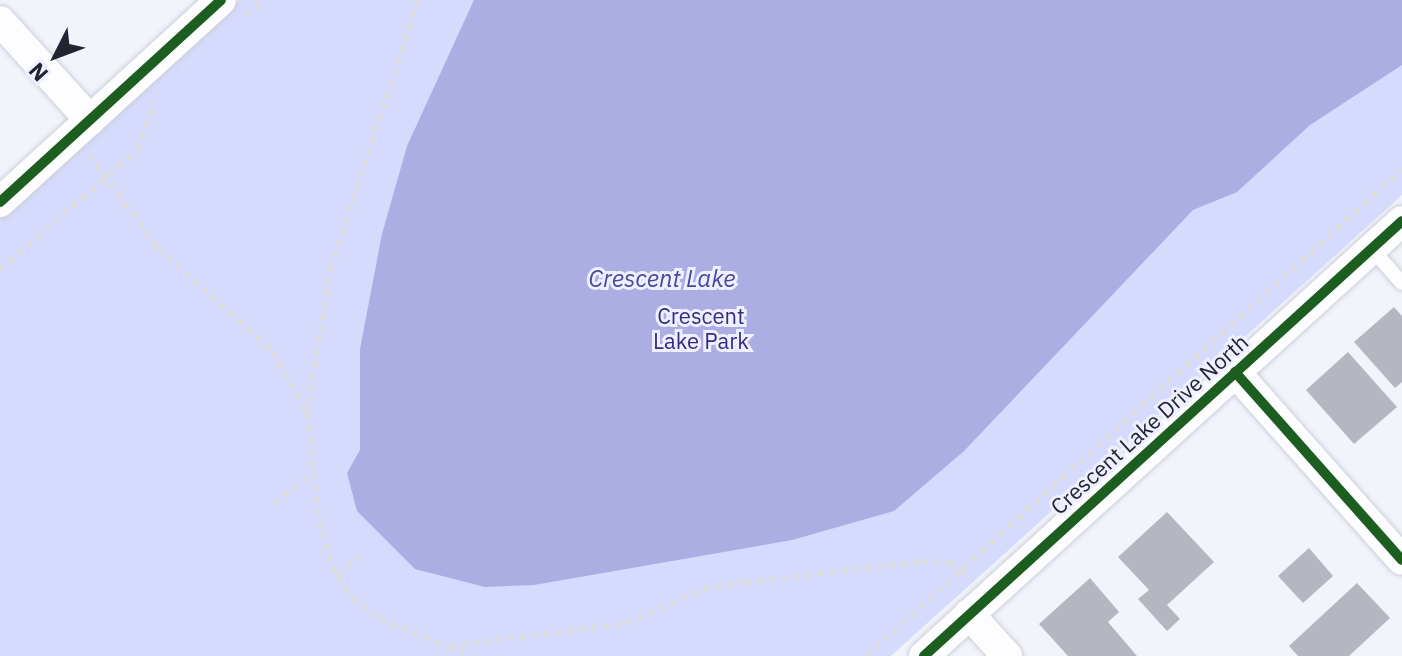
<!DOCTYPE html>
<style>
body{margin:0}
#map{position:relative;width:1402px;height:656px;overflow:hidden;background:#f2f4fc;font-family:"IBM Plex Sans",sans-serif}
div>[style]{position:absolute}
.green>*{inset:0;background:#d6dafc}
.water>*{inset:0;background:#abade3}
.building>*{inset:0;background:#b4b6c0}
.path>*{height:5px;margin-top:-2.5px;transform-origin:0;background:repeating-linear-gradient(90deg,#dcdcdf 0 6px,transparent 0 12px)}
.roads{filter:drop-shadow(0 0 2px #cdcfd9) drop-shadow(0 0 2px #cdcfd9)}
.lane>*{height:14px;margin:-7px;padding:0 7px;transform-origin:7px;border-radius:7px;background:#fdfdff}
.street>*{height:30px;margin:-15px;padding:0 15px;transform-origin:15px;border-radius:15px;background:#fdfdff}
.cycleway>*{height:10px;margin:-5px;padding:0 5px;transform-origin:5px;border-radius:5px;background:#1b5e20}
span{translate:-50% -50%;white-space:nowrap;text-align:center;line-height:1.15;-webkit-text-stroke:6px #eff0ff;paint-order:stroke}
.park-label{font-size:22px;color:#352c82}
.street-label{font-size:22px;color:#232431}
.water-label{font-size:24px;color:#4c48a0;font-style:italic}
.north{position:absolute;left:16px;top:16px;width:80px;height:80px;-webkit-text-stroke:6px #eff0ff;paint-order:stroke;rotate:228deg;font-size:22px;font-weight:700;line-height:32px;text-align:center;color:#232431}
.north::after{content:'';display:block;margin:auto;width:28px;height:36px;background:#232431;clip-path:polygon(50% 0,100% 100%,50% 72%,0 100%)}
</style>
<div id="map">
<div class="green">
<i style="clip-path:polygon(239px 0,1402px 0,1402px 195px,891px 656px,0 656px,0 219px)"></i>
</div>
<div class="water">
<i style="clip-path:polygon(474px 0,1402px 0,1402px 65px,1310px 125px,1237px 192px,1193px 210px,964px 451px,894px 511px,792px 540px,534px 585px,485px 587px,415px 569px,357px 511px,347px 473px,360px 450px,360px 349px,382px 234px,407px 146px)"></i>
</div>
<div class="building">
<i style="clip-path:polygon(1394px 307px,1402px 316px,1402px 382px,1395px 388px,1354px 342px)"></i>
<i style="clip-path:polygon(1348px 352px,1397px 407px,1354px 444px,1306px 390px)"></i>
<i style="clip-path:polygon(1167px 512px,1214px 562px,1167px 605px,1180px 619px,1167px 631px,1138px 599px,1149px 590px,1118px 557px)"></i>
<i style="clip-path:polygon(1309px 548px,1333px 576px,1303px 603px,1278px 576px)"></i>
<i style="clip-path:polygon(1090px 578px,1119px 612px,1108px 622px,1137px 656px,1068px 656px,1039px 624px)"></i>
<i style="clip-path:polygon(1357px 583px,1390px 618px,1349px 656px,1298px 656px,1289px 646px)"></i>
</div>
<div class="path">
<i style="left:418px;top:0;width:280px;rotate:108.1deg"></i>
<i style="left:331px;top:266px;width:149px;rotate:99.3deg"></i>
<i style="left:307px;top:413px;width:108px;rotate:83.6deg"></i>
<i style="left:319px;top:520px;width:48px;rotate:74.2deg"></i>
<i style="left:332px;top:566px;width:38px;rotate:58deg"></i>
<i style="left:352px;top:598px;width:34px;rotate:36deg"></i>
<i style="left:380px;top:618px;width:98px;rotate:22.9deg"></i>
<i style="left:246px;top:15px;width:23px;rotate:-41deg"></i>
<i style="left:89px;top:154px;width:117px;rotate:53.7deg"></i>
<i style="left:158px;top:248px;width:154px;rotate:41.8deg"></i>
<i style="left:273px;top:351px;width:70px;rotate:60.9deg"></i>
<i style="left:0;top:269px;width:183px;rotate:-41deg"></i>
<i style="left:138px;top:149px;width:51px;rotate:-71.6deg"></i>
<i style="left:274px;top:503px;width:48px;rotate:-37.3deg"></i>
<i style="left:338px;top:575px;width:36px;rotate:-42deg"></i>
<i style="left:449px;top:646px;width:178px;rotate:-7.4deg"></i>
<i style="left:626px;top:623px;width:84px;rotate:-23.8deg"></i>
<i style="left:703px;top:589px;width:44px;rotate:-9.2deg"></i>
<i style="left:746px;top:582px;width:176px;rotate:-6.8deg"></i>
<i style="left:921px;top:561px;width:29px;rotate:2deg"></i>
<i style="left:950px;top:562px;width:26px;rotate:36deg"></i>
<i style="left:866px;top:656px;width:724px;rotate:-42.26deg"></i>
</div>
<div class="roads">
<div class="lane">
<i style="left:1372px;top:249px;width:45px;rotate:48.6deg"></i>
</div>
<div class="street">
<i style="left:0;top:21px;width:134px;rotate:47.7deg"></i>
<i style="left:0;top:202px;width:299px;rotate:-42.4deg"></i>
<i style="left:1235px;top:372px;width:251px;rotate:48.4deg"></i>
<i style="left:969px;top:614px;width:57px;rotate:47.9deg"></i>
<i style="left:924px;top:656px;width:646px;rotate:-42.3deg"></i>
</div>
</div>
<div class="cycleway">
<i style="left:0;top:202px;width:299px;rotate:-42.4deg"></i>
<i style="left:1235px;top:372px;width:251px;rotate:48.4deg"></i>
<i style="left:924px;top:656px;width:646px;rotate:-42.3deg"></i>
</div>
<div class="park-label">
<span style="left:701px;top:328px">Crescent<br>Lake Park</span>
</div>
<div class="street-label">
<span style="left:1149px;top:424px;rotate:-42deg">Crescent Lake Drive North</span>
</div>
<div class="water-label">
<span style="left:662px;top:279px">Crescent Lake</span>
</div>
<div class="north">N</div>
</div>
